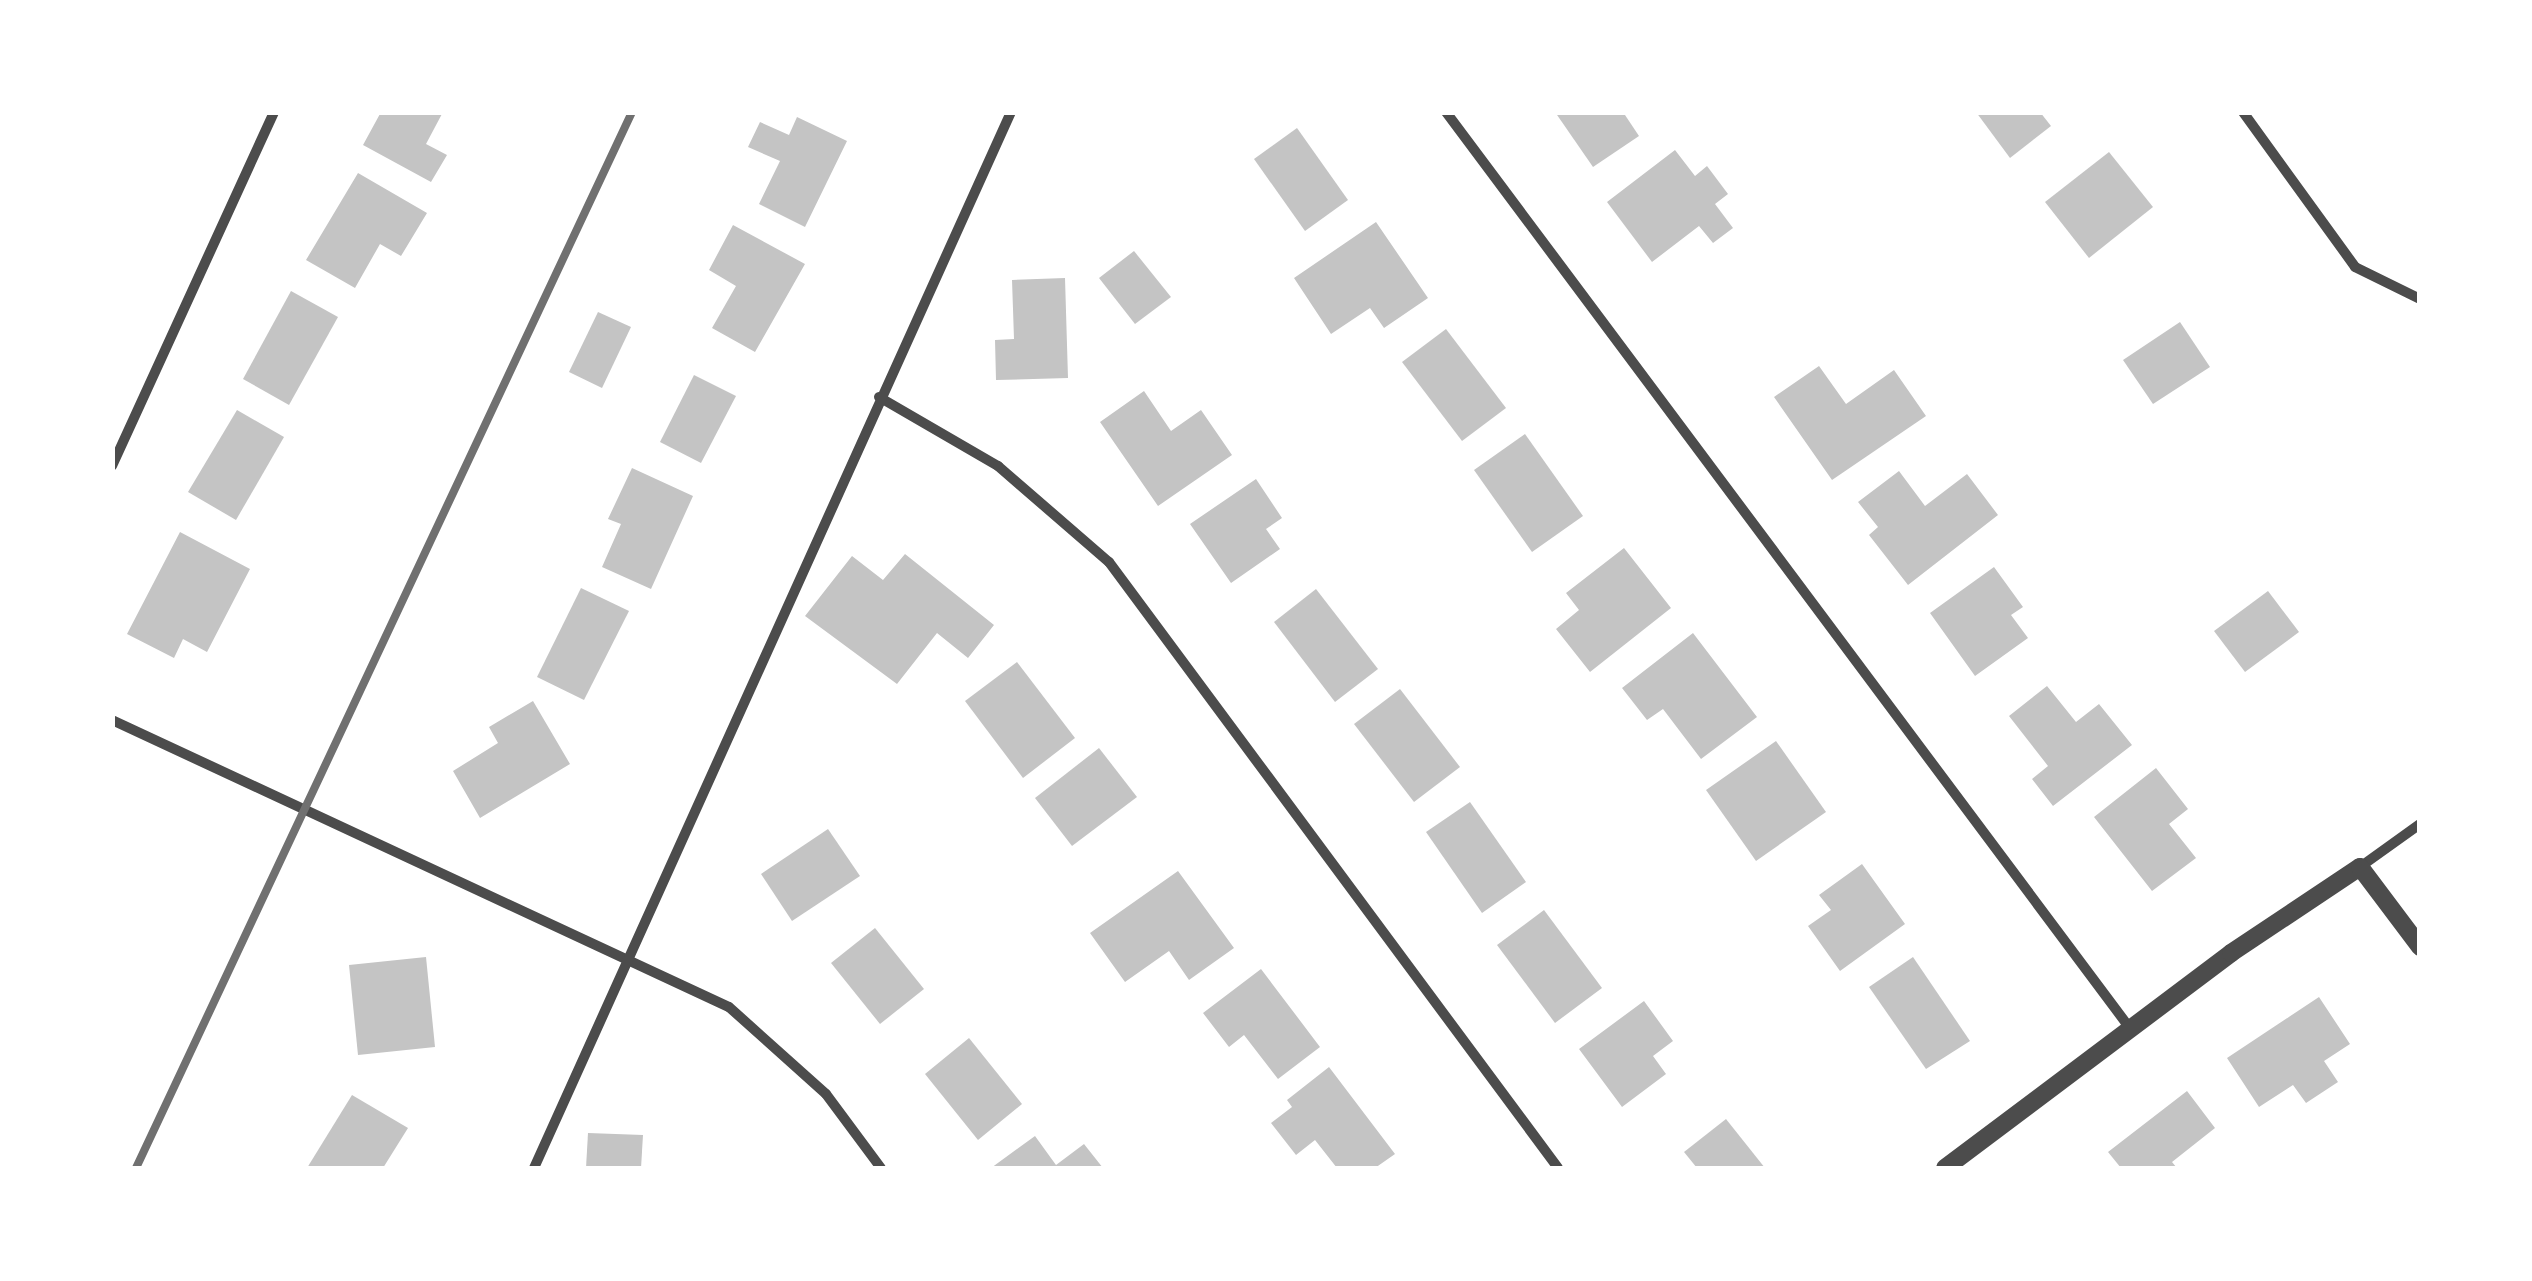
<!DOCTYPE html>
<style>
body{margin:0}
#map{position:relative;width:2532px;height:1281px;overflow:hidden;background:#fff;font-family:"Work Sans",sans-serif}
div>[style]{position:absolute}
.building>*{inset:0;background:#c4c4c4}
.minor>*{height:10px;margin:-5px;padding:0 5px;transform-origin:5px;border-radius:5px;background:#4c4c4c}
.tertiary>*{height:18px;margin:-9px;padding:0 9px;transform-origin:9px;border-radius:9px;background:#4c4c4c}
.rail>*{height:8px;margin:-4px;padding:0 4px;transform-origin:4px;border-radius:4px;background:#707070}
span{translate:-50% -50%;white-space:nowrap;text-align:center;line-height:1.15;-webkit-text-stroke:8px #fff;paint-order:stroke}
.frame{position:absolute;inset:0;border:115px solid #fff;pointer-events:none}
</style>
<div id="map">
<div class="building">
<i style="clip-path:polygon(381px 112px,443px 112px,426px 144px,447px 155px,431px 182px,363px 145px)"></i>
<i style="clip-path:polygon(1555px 112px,1623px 112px,1639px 136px,1593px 167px)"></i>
<i style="clip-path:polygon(1976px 112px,2040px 112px,2051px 126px,2010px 158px)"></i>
<i style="clip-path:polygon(797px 117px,847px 141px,805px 227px,759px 204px,780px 161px,748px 147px,760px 122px,789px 135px)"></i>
<i style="clip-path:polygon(1297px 128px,1348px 200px,1305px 231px,1254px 159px)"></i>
<i style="clip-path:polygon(1675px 150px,1695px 176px,1707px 166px,1728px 194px,1715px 204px,1733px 228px,1713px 243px,1699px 226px,1652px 262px,1607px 202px)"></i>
<i style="clip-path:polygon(2109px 152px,2153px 207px,2089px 258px,2045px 202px)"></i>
<i style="clip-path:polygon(358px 173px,427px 213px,401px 256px,380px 244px,355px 288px,306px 260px)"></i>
<i style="clip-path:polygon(1376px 222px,1428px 298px,1384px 328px,1370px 308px,1331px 334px,1294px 278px)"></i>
<i style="clip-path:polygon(733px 225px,805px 264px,755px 352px,712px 328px,736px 286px,709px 270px)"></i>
<i style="clip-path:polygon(1134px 251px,1171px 297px,1135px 324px,1099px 278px)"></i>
<i style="clip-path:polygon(1065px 278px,1068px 378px,996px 380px,995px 340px,1014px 339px,1012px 280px)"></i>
<i style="clip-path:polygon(291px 291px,338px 317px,289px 405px,243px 379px)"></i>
<i style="clip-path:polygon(598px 312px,631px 327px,602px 388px,569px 372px)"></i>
<i style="clip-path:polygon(2180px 322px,2210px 367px,2153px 404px,2123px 360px)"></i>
<i style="clip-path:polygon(1446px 329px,1506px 408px,1462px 441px,1402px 362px)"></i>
<i style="clip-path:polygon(1819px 366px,1846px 404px,1894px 370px,1926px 416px,1832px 480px,1774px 397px)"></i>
<i style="clip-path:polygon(694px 375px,736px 396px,701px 463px,660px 442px)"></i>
<i style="clip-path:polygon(1144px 391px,1171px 431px,1201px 410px,1232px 455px,1158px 506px,1100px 422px)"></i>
<i style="clip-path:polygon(237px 410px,284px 437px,236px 520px,188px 492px)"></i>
<i style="clip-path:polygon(1525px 434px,1583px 516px,1532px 552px,1474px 470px)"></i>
<i style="clip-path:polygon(632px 468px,693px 496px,651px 589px,602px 567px,621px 524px,608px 519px)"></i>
<i style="clip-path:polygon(1899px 471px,1925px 506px,1967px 474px,1998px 515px,1908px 585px,1869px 535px,1878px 527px,1858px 502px)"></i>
<i style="clip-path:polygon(1256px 479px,1282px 518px,1266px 529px,1280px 549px,1231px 583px,1190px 524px)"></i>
<i style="clip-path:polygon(180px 532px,250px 569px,207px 652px,183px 639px,174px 658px,127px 634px)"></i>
<i style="clip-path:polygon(1624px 548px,1671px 608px,1590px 672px,1556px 629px,1579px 610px,1566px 593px)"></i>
<i style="clip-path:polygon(905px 554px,994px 625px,968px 658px,937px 633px,897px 684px,805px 616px,852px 556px,883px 580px)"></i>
<i style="clip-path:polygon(1994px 567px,2023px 607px,2011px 615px,2028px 638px,1975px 676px,1930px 613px)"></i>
<i style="clip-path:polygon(581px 588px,629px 611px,584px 700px,537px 677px)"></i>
<i style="clip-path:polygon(1316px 589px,1378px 669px,1335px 702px,1274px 622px)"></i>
<i style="clip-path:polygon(2268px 591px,2299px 632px,2245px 672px,2214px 631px)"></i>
<i style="clip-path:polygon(1693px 633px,1757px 717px,1701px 759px,1663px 709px,1647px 720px,1622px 688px)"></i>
<i style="clip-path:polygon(1017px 662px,1075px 738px,1023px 778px,965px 701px)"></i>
<i style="clip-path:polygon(2047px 686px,2076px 722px,2099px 704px,2132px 745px,2053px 806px,2032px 779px,2048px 766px,2009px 716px)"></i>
<i style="clip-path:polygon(1400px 689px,1460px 767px,1414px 802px,1354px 724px)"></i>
<i style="clip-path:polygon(533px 701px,570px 764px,480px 818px,453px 771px,498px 743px,489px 727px)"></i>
<i style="clip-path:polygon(1776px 741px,1826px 812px,1756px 861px,1706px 790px)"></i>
<i style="clip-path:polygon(1099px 748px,1137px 797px,1072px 846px,1035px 798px)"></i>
<i style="clip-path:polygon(2156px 768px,2188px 809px,2169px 824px,2196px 858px,2152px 891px,2094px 817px)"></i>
<i style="clip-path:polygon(1470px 802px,1526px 882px,1482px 913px,1426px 832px)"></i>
<i style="clip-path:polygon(828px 829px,860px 876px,792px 921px,761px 874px)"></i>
<i style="clip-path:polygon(1862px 864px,1905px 924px,1840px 971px,1808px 926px,1831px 910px,1819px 895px)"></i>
<i style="clip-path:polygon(1178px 871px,1234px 948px,1189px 980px,1169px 951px,1125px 982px,1090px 933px)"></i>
<i style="clip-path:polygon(1544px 910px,1602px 988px,1555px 1023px,1497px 945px)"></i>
<i style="clip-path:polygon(875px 928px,924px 989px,880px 1024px,831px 963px)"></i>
<i style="clip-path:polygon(426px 957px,435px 1047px,358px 1055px,349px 965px)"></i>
<i style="clip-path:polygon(1913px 957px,1970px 1041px,1926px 1069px,1869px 987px)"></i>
<i style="clip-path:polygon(1261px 969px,1320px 1047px,1278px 1079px,1244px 1035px,1229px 1047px,1203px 1013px)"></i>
<i style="clip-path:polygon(2319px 997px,2350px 1044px,2324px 1061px,2338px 1082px,2306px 1103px,2293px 1085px,2259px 1107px,2227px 1058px)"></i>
<i style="clip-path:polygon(1644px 1001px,1673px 1041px,1653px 1056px,1666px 1074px,1622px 1107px,1579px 1049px)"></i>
<i style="clip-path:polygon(969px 1038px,1022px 1104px,978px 1140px,925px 1074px)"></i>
<i style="clip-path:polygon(1329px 1067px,1395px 1154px,1375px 1168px,1337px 1168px,1315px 1140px,1296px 1155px,1271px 1123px,1292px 1107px,1287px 1100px)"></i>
<i style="clip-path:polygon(2187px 1091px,2215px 1128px,2172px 1162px,2177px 1168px,2121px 1168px,2108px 1152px)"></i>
<i style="clip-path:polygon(352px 1095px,408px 1128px,383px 1168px,307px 1168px)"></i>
<i style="clip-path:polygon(1726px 1119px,1765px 1168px,1697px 1168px,1684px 1152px)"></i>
<i style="clip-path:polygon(588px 1133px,643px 1135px,641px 1168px,586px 1168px)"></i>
<i style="clip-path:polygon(1035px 1136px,1056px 1165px,1084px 1144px,1103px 1168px,991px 1168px)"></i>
</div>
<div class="minor">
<i style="left:1446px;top:112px;width:1142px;rotate:53.26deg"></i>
<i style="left:2243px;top:112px;width:191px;rotate:54.1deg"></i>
<i style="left:2355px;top:267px;width:72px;rotate:26.2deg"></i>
<i style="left:879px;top:397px;width:138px;rotate:30.1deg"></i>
<i style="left:998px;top:466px;width:147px;rotate:40.9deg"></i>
<i style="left:1109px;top:562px;width:754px;rotate:53.46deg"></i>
<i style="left:112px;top:466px;width:389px;rotate:-65.4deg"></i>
<i style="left:112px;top:720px;width:680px;rotate:24.95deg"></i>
<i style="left:729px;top:1007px;width:130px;rotate:41.9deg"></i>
<i style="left:826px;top:1094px;width:92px;rotate:53.4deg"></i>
<i style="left:2360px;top:867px;width:74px;rotate:-35.6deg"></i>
<i style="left:534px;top:1168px;width:1159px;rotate:-65.69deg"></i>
</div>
<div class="tertiary">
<i style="left:1945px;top:1168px;width:358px;rotate:-36.9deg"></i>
<i style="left:2231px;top:953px;width:155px;rotate:-33.7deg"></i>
<i style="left:2360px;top:867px;width:100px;rotate:53.1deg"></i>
</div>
<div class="rail">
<i style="left:136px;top:1168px;width:1167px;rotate:-64.84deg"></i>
</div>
<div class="frame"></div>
</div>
